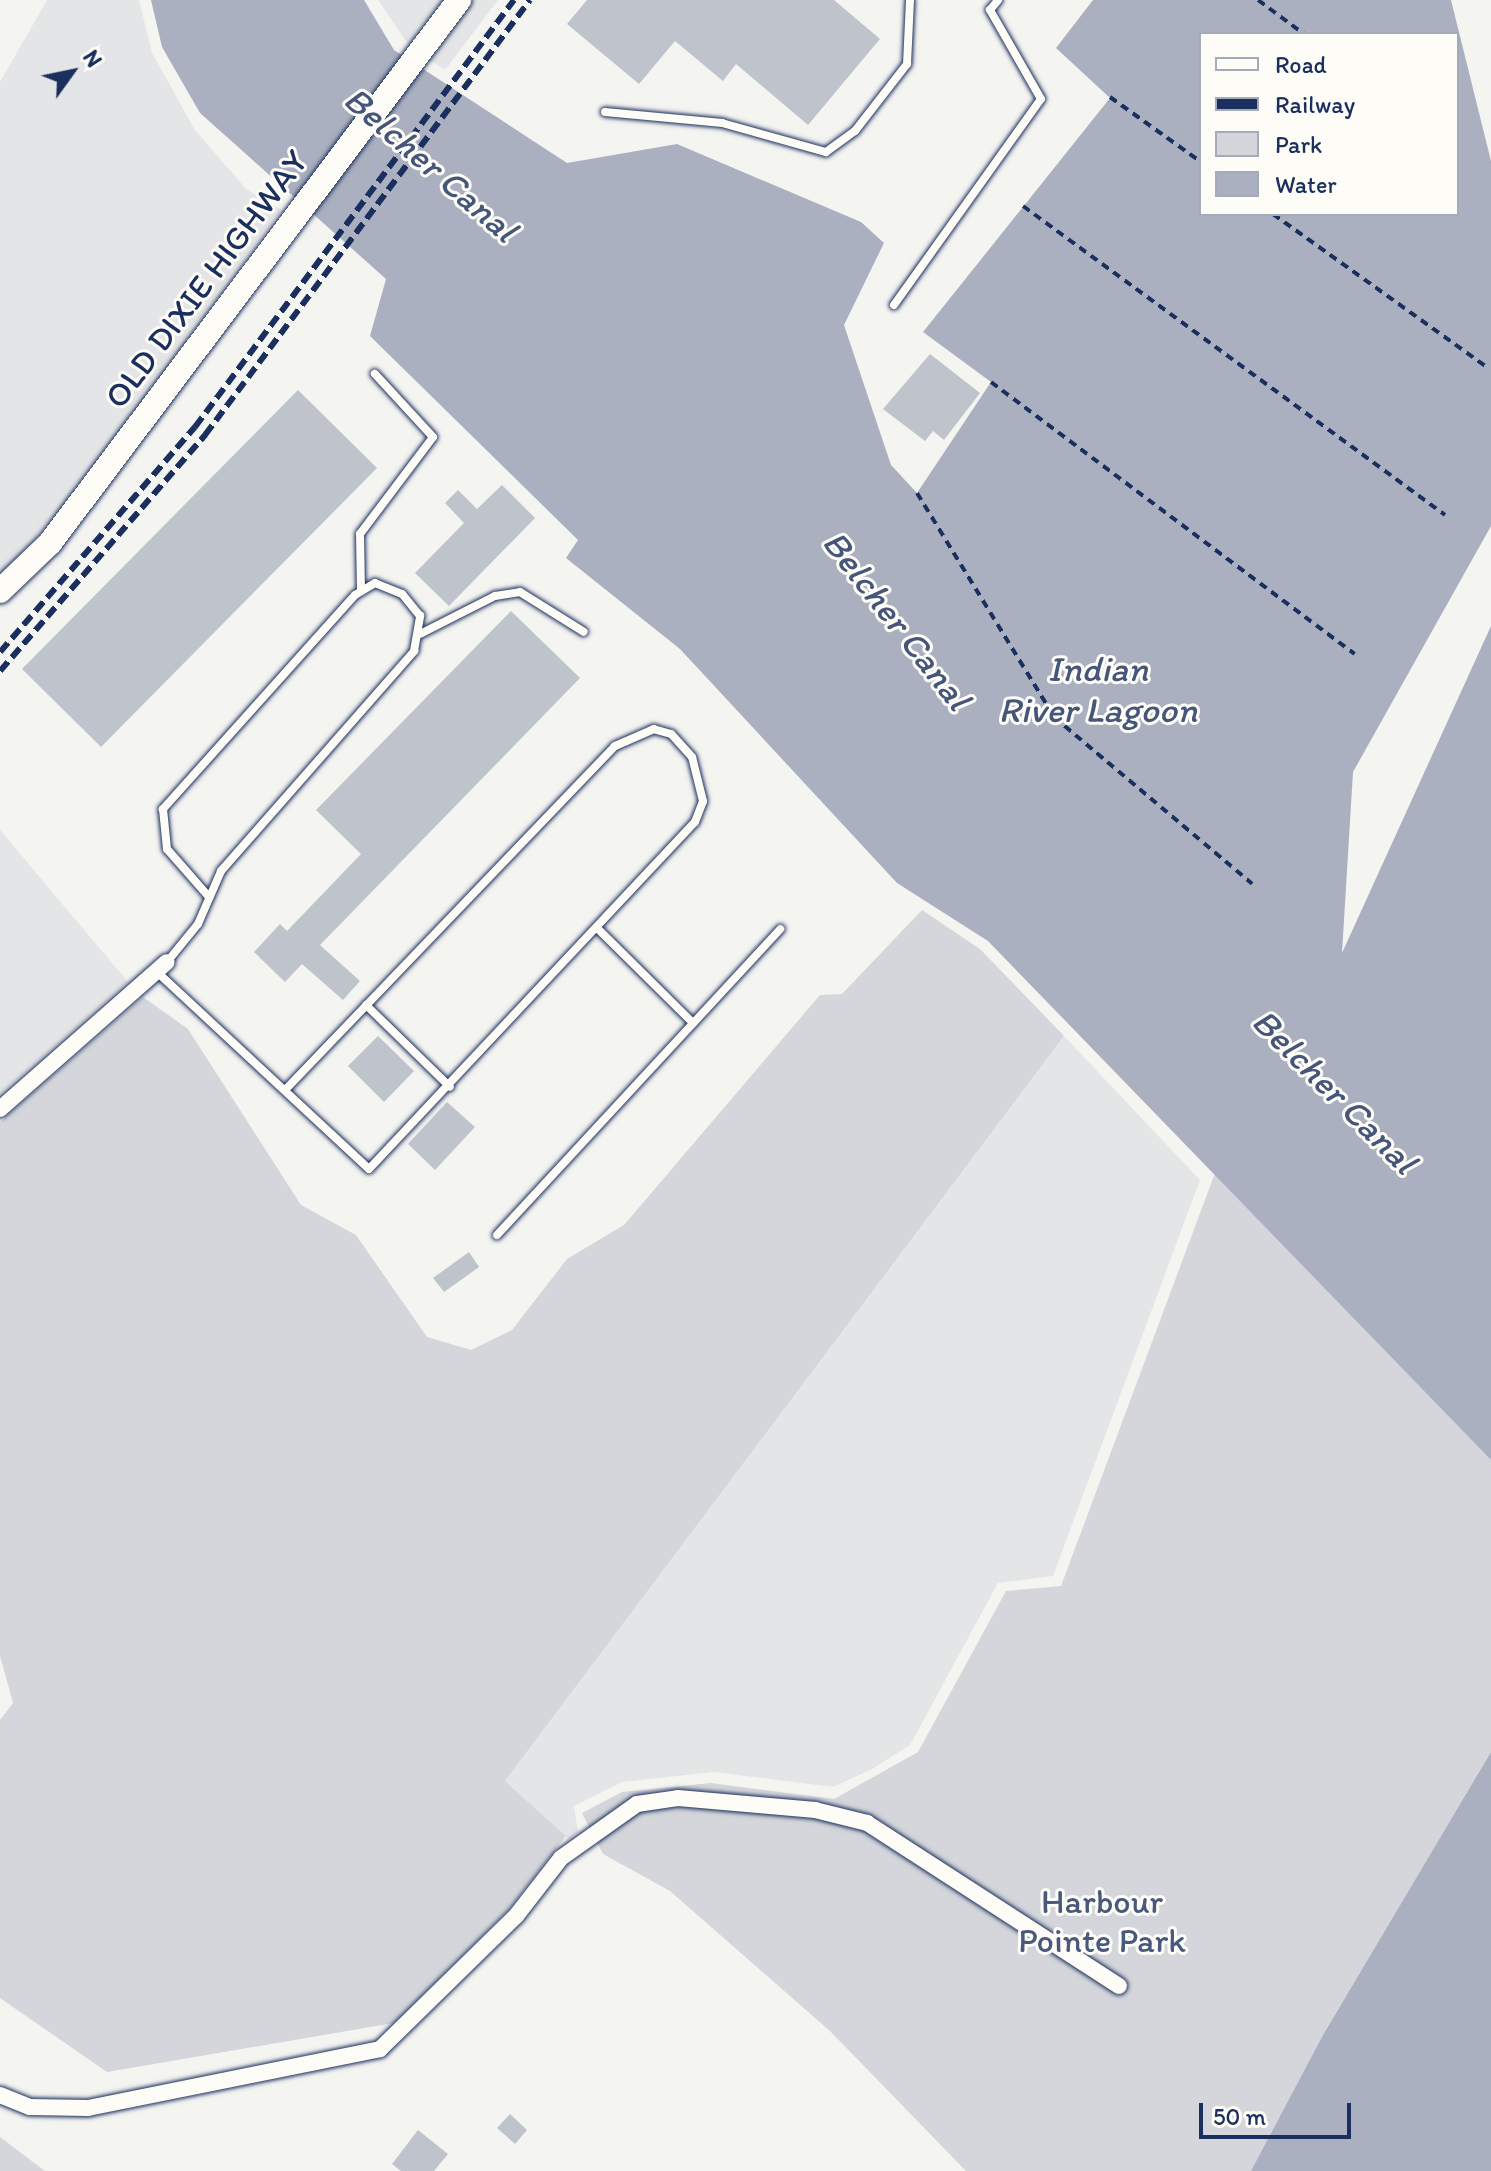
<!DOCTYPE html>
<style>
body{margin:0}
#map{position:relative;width:1491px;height:2171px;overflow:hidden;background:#f4f4f1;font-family:Itim,sans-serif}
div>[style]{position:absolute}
.built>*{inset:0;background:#e4e5e6}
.green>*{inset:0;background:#d4d6db}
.water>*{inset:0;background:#aab0bf}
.building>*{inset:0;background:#bfc3cc}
.path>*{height:4px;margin-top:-2px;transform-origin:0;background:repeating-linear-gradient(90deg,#1b2f5e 0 8px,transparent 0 14px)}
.roads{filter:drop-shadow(0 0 2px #1b2f5e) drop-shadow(0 0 2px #1b2f5e)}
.lane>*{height:8px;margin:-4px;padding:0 4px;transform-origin:4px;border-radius:4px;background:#fdfcf7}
.street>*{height:16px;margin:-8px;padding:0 8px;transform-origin:8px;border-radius:8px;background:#fdfcf7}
.secondary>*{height:24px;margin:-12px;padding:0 12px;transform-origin:12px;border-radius:12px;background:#fdfcf7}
.rail>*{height:6px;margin-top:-3px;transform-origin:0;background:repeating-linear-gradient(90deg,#1b2f5e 0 12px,transparent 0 18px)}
span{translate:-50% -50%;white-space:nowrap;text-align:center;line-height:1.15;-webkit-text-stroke:6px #fdfcf7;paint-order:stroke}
.street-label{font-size:34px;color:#1b2f5e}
.park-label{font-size:34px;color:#49597d}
.water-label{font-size:36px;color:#46567b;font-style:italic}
.legend{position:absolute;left:1199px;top:32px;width:260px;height:184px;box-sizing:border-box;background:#fdfcf7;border:2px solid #a3aaba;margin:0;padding:10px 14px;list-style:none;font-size:24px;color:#1b2f5e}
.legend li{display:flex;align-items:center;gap:16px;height:40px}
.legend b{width:40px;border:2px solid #a3aaba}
.north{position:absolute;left:32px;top:32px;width:80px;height:80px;-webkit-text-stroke:6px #fdfcf7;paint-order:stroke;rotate:57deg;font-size:22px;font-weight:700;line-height:32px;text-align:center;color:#1b2f5e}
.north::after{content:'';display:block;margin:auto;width:28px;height:36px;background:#1b2f5e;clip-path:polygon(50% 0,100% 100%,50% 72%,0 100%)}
.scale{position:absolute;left:1199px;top:2103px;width:152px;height:36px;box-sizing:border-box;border:4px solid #1b2f5e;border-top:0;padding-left:10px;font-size:24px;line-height:28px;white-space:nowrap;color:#1b2f5e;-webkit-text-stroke:6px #fdfcf7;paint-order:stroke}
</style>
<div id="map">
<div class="built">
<i style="clip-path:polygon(47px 0,139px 0,152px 53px,195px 130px,246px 189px,282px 210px,66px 506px,0 577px,0 82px)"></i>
<i style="clip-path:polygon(378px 0,445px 0,410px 47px)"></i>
<i style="clip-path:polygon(472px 0,498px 0,445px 70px,428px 59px)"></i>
<i style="clip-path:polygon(0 830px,128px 982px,0 1094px)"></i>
<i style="clip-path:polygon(1064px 1036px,1200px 1180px,1053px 1576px,998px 1583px,910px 1745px,872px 1769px,833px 1787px,714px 1772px,622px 1782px,574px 1806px,578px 1832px,569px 1839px,505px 1781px)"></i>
</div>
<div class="green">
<i style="clip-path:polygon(922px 910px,980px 949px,1064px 1036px,505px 1781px,566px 1836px,508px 1910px,394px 2023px,107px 2072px,0 1998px,0 1720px,13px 1703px,0 1656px,0 1122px,143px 997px,188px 1029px,301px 1205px,356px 1235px,427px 1337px,471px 1350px,512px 1330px,567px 1259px,624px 1225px,820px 995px,842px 994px)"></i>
<i style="clip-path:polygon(1215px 1173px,1491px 1460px,1491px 1752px,1251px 2171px,966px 2171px,830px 2031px,670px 1891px,603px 1854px,582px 1813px,622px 1792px,711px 1783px,834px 1799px,918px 1752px,1006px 1591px,1061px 1586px)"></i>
<i style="clip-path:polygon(0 2137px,45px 2171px,0 2171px)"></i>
</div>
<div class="water">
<i style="clip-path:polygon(evenodd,151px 0,364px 0,394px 50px,567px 163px,677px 144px,861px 222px,884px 243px,844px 325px,891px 465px,917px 493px,991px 382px,923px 332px,1110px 98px,1056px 48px,1093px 0,1451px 0,1491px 161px,1491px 526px,1353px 772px,1342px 953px,1491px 626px,1491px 1460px,988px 941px,897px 883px,680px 649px,566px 558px,578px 540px,370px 336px,386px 279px,200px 113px,162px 47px,151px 0,1201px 34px,1457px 34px,1457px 214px,1201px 214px,1201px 34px)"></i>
<i style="clip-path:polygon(1491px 1752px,1491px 2171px,1251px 2171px,1322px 2037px)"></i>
</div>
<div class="building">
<i style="clip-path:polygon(587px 0,834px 0,880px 39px,808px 125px,736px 64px,723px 81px,675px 41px,639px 84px,567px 24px)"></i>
<i style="clip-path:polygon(930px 354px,980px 393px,944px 440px,933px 431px,925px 441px,883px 409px)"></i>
<i style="clip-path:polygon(298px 390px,377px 468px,101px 747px,22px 669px)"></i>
<i style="clip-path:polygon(502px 485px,535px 518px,449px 606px,415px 573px,464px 523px,445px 503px,458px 490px,477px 509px)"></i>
<i style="clip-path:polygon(511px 611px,580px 678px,320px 945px,360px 981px,343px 1000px,302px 964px,285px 982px,254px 952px,280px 924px,287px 931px,361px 854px,316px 810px)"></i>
<i style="clip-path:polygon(378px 1036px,414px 1071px,384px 1102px,348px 1066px)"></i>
<i style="clip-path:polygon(447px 1102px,475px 1127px,435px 1170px,408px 1144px)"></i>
<i style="clip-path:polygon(469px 1252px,479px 1267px,444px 1292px,433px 1278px)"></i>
<i style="clip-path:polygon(510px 2114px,527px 2130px,515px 2144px,497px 2128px)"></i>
<i style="clip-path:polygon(418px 2130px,448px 2154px,434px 2171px,401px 2171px,392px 2164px)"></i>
</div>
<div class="path">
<i style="left:1258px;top:0;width:57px;rotate:36.5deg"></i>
<i style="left:1110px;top:97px;width:112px;rotate:35.5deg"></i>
<i style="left:1023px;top:206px;width:523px;rotate:36.21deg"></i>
<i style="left:1273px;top:214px;width:263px;rotate:35.6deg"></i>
<i style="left:991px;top:382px;width:454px;rotate:36.8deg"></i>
<i style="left:917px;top:493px;width:263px;rotate:58.5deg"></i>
<i style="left:1054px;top:717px;width:259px;rotate:40.1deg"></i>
</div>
<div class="roads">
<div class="lane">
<i style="left:605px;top:112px;width:118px;rotate:5.4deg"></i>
<i style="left:722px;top:123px;width:108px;rotate:15.6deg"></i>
<i style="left:826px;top:152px;width:36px;rotate:-36deg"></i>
<i style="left:855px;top:131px;width:85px;rotate:-52.2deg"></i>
<i style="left:907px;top:64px;width:64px;rotate:-87.3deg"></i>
<i style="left:894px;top:305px;width:253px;rotate:-54.5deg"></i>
<i style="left:1041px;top:99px;width:103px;rotate:-119.8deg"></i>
<i style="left:990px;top:10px;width:13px;rotate:-51deg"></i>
<i style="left:361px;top:591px;width:57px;rotate:-91deg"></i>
<i style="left:360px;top:534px;width:121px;rotate:-53deg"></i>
<i style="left:433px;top:437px;width:86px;rotate:-132.6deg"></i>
<i style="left:420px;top:634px;width:84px;rotate:-26.9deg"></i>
<i style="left:495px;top:596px;width:25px;rotate:-9deg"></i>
<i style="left:520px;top:592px;width:75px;rotate:32deg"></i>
<i style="left:597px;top:928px;width:135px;rotate:44.7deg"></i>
<i style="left:167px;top:962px;width:49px;rotate:-50.8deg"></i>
<i style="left:198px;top:924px;width:58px;rotate:-66.5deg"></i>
<i style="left:221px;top:871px;width:293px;rotate:-48.7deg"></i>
<i style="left:414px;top:651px;width:36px;rotate:-80deg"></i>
<i style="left:420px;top:616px;width:28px;rotate:-129deg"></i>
<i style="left:402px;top:594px;width:29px;rotate:-158deg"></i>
<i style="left:375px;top:583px;width:23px;rotate:149deg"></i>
<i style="left:355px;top:595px;width:288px;rotate:131.9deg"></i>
<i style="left:163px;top:809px;width:40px;rotate:84.3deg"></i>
<i style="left:167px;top:849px;width:64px;rotate:48.8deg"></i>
<i style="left:157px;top:972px;width:289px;rotate:42.9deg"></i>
<i style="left:369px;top:1169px;width:476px;rotate:-46.8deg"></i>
<i style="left:695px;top:822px;width:22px;rotate:-69deg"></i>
<i style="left:703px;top:801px;width:45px;rotate:-104deg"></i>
<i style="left:692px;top:757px;width:31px;rotate:-132deg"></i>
<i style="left:671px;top:734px;width:18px;rotate:-164deg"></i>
<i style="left:654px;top:729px;width:43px;rotate:156.4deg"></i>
<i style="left:615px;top:746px;width:477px;rotate:133.8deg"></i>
<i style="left:366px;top:1005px;width:117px;rotate:44.3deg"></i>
<i style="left:497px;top:1235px;width:417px;rotate:-47.2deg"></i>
</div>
<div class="street">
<i style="left:0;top:1109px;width:222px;rotate:-41.4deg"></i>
<i style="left:0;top:2095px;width:32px;rotate:22deg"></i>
<i style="left:30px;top:2107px;width:58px;rotate:1deg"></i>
<i style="left:88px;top:2108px;width:298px;rotate:-11.4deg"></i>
<i style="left:380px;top:2049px;width:190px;rotate:-44.4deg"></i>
<i style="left:516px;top:1916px;width:73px;rotate:-52.2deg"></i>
<i style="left:561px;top:1858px;width:93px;rotate:-35.4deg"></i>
<i style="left:637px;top:1804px;width:41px;rotate:-8.3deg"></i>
<i style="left:678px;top:1798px;width:138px;rotate:5deg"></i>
<i style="left:815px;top:1810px;width:54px;rotate:14deg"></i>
<i style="left:867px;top:1823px;width:300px;rotate:32.9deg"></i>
</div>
<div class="secondary">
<i style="left:0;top:591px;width:69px;rotate:-43.8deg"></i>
<i style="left:50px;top:543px;width:680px;rotate:-53.01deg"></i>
</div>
</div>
<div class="rail">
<i style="left:0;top:652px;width:298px;rotate:-49.1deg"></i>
<i style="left:195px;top:427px;width:533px;rotate:-53.24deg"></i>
<i style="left:0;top:671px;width:313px;rotate:-49deg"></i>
<i style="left:205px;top:435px;width:543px;rotate:-53.24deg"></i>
</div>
<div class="street-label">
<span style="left:206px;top:279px;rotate:-53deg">OLD DIXIE HIGHWAY</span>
</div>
<div class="park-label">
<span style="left:1102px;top:1921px">Harbour<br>Pointe Park</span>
</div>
<div class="water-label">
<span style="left:431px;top:164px;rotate:41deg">Belcher Canal</span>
<span style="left:897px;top:620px;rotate:52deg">Belcher Canal</span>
<span style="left:1098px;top:689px">Indian<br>River Lagoon</span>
<span style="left:1335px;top:1091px;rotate:45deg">Belcher Canal</span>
</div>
<ul class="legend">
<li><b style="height:10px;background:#fdfcf7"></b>Road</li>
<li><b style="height:10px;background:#1b2f5e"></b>Railway</li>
<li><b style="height:22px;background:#d4d6db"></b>Park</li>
<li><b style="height:22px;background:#aab0bf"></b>Water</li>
</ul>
<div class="north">N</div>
<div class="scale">50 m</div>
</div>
